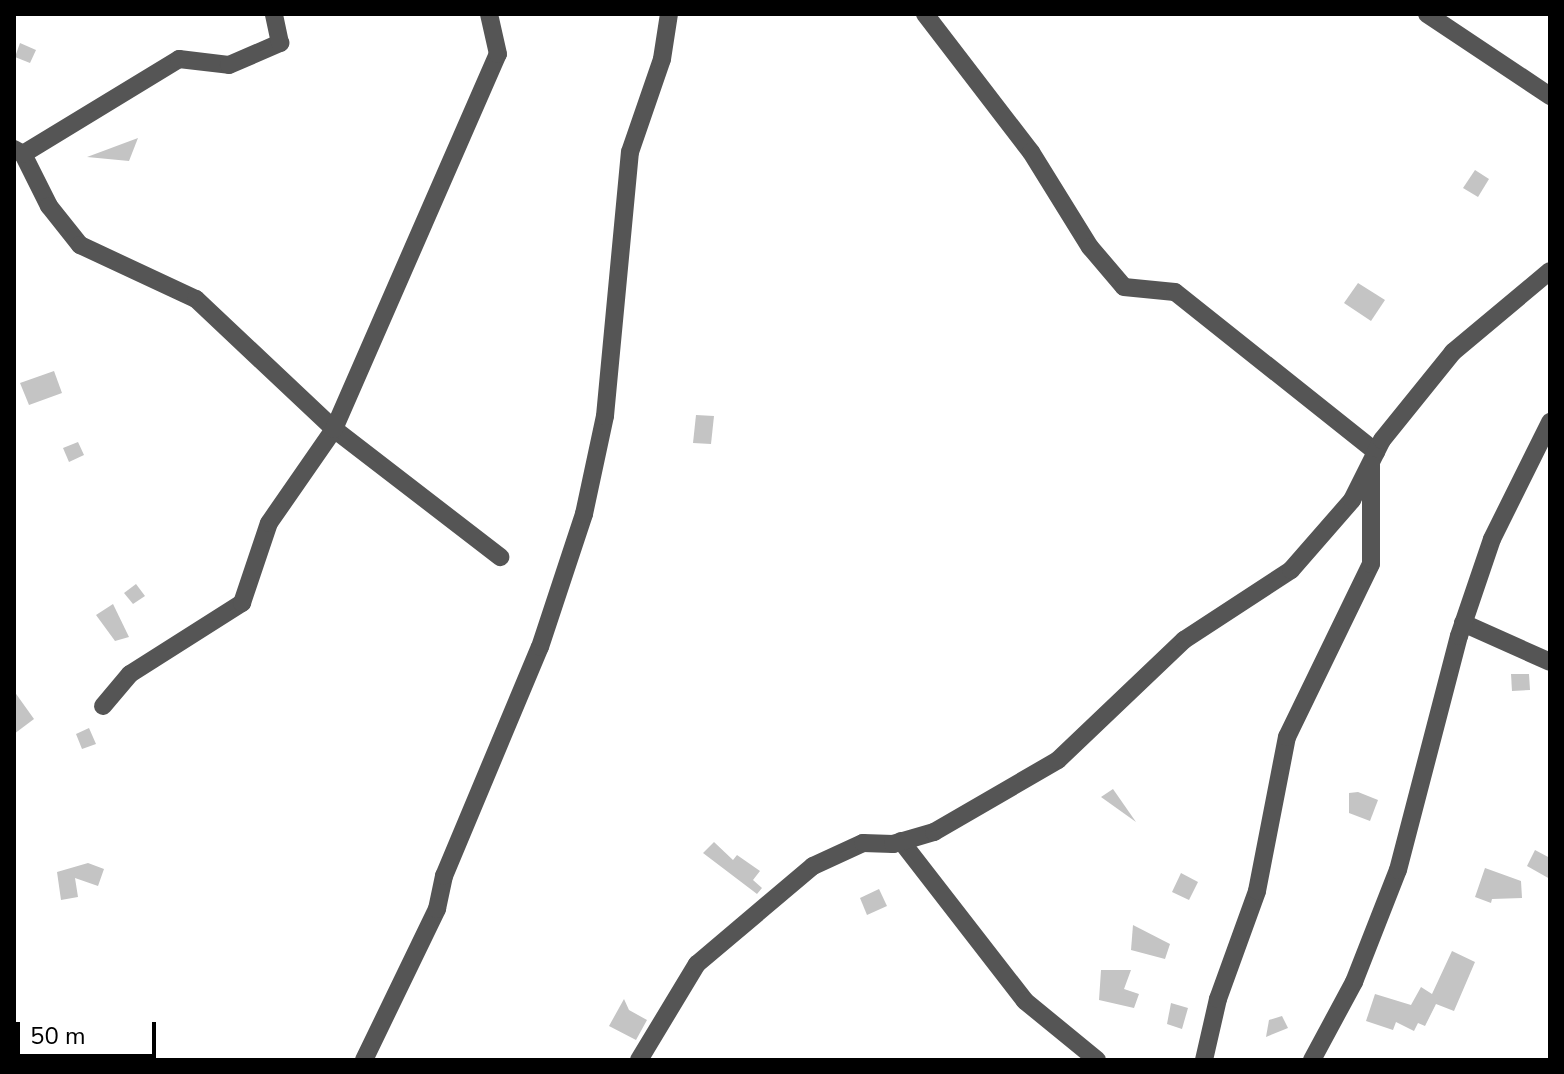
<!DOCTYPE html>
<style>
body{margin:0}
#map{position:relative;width:1564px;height:1074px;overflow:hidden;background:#fff;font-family:"Nunito Sans",sans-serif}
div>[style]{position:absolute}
.building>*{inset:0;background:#c4c4c4}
.minor>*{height:18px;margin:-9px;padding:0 9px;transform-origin:9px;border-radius:9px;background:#555}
span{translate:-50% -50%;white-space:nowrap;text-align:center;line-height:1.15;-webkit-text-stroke:8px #fff;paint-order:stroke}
.frame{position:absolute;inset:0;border:16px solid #000;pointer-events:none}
.scale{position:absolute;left:16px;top:1022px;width:140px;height:36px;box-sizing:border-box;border:4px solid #000;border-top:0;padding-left:10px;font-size:24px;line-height:28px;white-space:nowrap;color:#000;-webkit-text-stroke:6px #fff;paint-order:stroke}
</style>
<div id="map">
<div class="building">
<i style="clip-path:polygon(20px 43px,36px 50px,30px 63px,15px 57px)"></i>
<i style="clip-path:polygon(138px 138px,129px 161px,87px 157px)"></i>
<i style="clip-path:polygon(1475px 170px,1489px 179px,1478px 197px,1463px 188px)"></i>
<i style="clip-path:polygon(1358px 283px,1385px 300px,1371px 321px,1344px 303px)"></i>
<i style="clip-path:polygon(54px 371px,62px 393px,29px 405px,20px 383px)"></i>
<i style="clip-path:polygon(696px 415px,714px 416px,711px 444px,693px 443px)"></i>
<i style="clip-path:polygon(78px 442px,84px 455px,69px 462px,63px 448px)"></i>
<i style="clip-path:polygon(136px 584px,145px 596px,133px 604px,124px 593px)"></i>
<i style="clip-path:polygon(113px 604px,129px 637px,115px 641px,96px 615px)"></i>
<i style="clip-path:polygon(1511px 674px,1529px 674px,1530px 690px,1512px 691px)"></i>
<i style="clip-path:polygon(14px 691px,34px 719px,14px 734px)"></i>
<i style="clip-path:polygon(89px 728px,96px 744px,82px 749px,76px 734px)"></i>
<i style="clip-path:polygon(1113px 789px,1136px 822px,1101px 797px)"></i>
<i style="clip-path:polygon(1358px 792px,1378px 800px,1370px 821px,1349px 813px,1349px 793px)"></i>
<i style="clip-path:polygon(714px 842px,733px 860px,737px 855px,760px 871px,753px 880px,762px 888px,757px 894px,703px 853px)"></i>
<i style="clip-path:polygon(1535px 850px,1550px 858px,1550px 879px,1527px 866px)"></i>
<i style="clip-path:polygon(88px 863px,104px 869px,98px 886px,75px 878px,78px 897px,61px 900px,57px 872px)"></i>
<i style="clip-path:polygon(1485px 868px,1521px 881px,1522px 898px,1492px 899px,1491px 903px,1475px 897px)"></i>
<i style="clip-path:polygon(1181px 873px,1198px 882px,1189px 900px,1172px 892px)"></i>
<i style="clip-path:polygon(879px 889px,887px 906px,867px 915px,860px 898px)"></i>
<i style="clip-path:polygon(1133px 925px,1170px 944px,1165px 959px,1131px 950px)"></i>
<i style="clip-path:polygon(1452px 951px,1475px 962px,1454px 1011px,1436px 1004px,1425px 1026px,1418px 1023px,1414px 1031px,1396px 1022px,1393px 1030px,1366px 1021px,1375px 994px,1411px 1005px,1421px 987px,1432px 994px)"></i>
<i style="clip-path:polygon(1101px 970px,1131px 970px,1124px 989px,1139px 994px,1134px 1008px,1099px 1000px)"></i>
<i style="clip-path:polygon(624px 999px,629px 1010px,647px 1020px,636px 1040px,609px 1026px)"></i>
<i style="clip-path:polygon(1171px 1003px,1188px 1008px,1182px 1029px,1167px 1024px)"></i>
<i style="clip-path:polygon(1282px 1016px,1288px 1028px,1266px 1037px,1269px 1020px)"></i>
</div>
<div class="minor">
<i style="left:925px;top:14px;width:174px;rotate:52.5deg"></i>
<i style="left:1031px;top:152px;width:112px;rotate:58.2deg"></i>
<i style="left:1090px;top:247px;width:52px;rotate:49.6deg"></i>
<i style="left:1124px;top:287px;width:51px;rotate:5.6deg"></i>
<i style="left:1175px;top:292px;width:257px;rotate:38.5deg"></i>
<i style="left:1427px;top:14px;width:148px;rotate:33.7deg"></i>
<i style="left:14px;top:149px;width:10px;rotate:29deg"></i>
<i style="left:23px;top:154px;width:58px;rotate:63.4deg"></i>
<i style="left:49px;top:206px;width:50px;rotate:51.5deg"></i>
<i style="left:80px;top:245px;width:128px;rotate:25deg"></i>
<i style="left:196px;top:299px;width:190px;rotate:43.3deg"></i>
<i style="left:334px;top:429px;width:210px;rotate:37.6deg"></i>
<i style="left:23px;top:154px;width:183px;rotate:-31.3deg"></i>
<i style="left:179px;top:59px;width:50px;rotate:6.8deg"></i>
<i style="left:229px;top:65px;width:56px;rotate:-23.3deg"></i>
<i style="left:280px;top:43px;width:30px;rotate:-102deg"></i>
<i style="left:1463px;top:623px;width:95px;rotate:24.1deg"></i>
<i style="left:103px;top:706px;width:42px;rotate:-49.8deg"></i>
<i style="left:130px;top:674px;width:133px;rotate:-32.4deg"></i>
<i style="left:242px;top:603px;width:84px;rotate:-71.4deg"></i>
<i style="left:269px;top:523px;width:114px;rotate:-55.3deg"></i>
<i style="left:334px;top:429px;width:409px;rotate:-66.4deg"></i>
<i style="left:498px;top:54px;width:41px;rotate:-102.7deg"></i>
<i style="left:901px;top:841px;width:202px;rotate:52.2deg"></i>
<i style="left:1025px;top:1001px;width:93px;rotate:39.3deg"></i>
<i style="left:364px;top:1060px;width:168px;rotate:-64.2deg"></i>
<i style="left:437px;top:909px;width:34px;rotate:-78deg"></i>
<i style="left:444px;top:876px;width:248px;rotate:-67.3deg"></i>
<i style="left:540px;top:647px;width:140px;rotate:-71.7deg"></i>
<i style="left:584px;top:514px;width:100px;rotate:-77.9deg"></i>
<i style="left:605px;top:416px;width:265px;rotate:-84.6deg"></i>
<i style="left:630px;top:152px;width:98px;rotate:-71deg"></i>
<i style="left:662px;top:59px;width:46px;rotate:-81.2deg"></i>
<i style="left:639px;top:1060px;width:112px;rotate:-58.9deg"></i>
<i style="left:697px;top:964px;width:152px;rotate:-40.2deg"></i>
<i style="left:813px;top:866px;width:55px;rotate:-24.7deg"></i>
<i style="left:863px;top:843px;width:30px;rotate:2deg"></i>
<i style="left:893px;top:844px;width:43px;rotate:-16.3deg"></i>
<i style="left:934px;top:832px;width:143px;rotate:-30.1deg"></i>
<i style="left:1058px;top:760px;width:174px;rotate:-43.6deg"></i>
<i style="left:1184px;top:640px;width:128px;rotate:-33.2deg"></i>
<i style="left:1291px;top:570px;width:93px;rotate:-48.9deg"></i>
<i style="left:1352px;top:500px;width:67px;rotate:-63.4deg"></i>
<i style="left:1382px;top:440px;width:113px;rotate:-51.1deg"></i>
<i style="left:1453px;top:352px;width:126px;rotate:-39.9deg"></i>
<i style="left:1204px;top:1060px;width:63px;rotate:-77.1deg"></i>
<i style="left:1218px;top:999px;width:115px;rotate:-70.1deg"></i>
<i style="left:1257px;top:891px;width:157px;rotate:-79deg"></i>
<i style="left:1287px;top:737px;width:192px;rotate:-64.1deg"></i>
<i style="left:1371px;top:564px;width:99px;rotate:-90deg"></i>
<i style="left:1312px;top:1060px;width:89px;rotate:-61.7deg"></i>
<i style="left:1354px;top:982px;width:120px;rotate:-68.6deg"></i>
<i style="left:1398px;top:870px;width:242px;rotate:-75.4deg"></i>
<i style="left:1459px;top:636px;width:102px;rotate:-71.2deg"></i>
<i style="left:1492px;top:539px;width:131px;rotate:-63.6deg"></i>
</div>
<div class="frame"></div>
<div class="scale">50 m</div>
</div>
